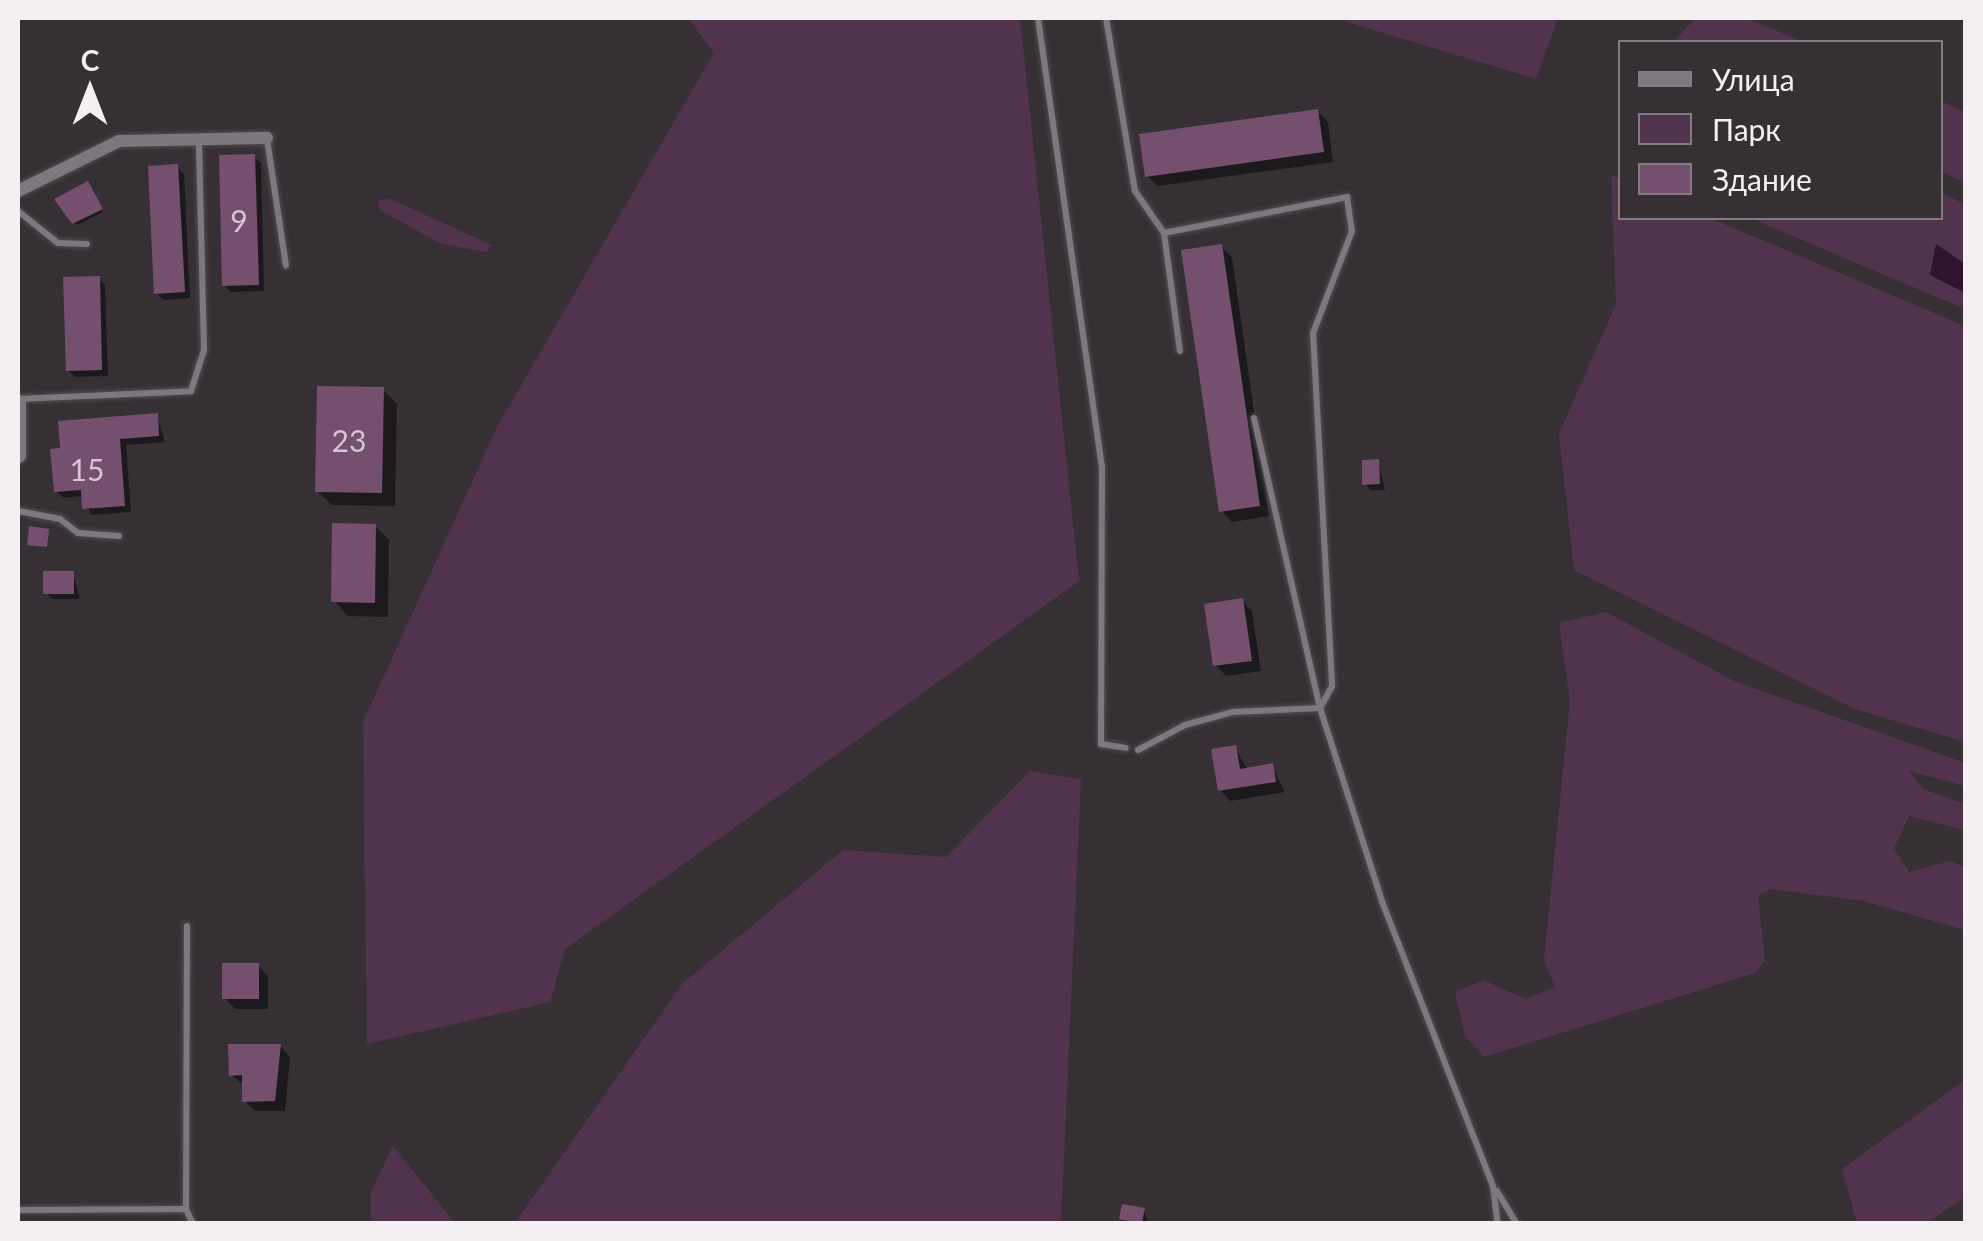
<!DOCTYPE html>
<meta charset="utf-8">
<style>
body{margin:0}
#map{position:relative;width:1983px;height:1241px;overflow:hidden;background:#363035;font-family:Lato,sans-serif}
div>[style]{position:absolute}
.green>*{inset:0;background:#52334d}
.water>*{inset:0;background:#31132e}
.shadow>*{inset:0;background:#0007}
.building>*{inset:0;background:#74506e}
.roads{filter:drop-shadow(0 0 2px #504c4f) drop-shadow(0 0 2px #504c4f)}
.service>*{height:6px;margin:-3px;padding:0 3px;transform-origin:3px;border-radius:3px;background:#7e777d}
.minor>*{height:12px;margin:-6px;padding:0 6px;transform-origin:6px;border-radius:6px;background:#7e777d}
.tertiary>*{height:15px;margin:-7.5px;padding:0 7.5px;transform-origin:7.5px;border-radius:7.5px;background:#7e777d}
span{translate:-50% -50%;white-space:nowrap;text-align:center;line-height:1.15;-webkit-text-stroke:9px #363035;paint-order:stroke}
.number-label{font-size:30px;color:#d3c7d1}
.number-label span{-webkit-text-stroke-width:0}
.frame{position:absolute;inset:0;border:20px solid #f3eff2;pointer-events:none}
.legend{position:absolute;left:1618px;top:40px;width:325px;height:180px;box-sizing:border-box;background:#363035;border:2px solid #827c81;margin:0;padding:12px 18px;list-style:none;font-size:30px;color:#f3eff2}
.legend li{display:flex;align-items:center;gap:20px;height:50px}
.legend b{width:50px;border:2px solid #827c81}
.north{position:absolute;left:40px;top:40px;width:100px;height:100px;-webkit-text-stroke:8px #363035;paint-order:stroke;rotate:0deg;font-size:28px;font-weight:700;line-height:40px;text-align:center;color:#f3eff2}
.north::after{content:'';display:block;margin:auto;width:35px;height:45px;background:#f3eff2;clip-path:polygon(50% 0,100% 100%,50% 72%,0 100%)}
</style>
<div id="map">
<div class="green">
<i style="clip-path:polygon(688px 18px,1020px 18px,1079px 581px,565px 949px,550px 1002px,367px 1044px,363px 722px,497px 427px,714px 53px)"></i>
<i style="clip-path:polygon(1334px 18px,1558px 18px,1536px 79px)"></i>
<i style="clip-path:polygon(1696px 18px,1746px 18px,1804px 42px,1673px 42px)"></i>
<i style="clip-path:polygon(1941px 101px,1965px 112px,1965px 182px,1941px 172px)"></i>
<i style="clip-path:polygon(1611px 175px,1620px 179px,1620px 218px,1710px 218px,1965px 326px,1965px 742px,1855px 709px,1574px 570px,1559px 434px,1616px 304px)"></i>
<i style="clip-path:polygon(1941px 193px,1965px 204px,1965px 309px,1750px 218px,1940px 218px)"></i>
<i style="clip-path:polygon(390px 199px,492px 245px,487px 252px,441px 244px,380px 210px,378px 200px)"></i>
<i style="clip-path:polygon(1606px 612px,1734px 681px,1965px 763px,1965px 786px,1909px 771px,1923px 789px,1965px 804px,1965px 830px,1909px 816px,1894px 848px,1909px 872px,1950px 861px,1965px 867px,1965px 930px,1864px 901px,1771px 889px,1758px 896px,1765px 961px,1755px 973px,1484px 1057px,1465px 1036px,1455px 992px,1483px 980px,1526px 999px,1555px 987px,1544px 960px,1570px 701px,1559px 623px)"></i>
<i style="clip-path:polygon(1030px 771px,1081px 779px,1061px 1223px,515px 1223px,682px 984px,843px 850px,946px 857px)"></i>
<i style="clip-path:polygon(1965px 1080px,1965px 1197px,1927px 1223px,1857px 1223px,1842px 1169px)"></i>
<i style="clip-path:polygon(393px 1146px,455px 1223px,371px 1223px,371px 1192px)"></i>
</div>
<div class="water">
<i style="clip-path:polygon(1936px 244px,1965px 264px,1965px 293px,1930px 275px)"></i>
</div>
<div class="shadow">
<i style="clip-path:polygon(1317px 111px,1328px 122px,1333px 162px,1158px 186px,1147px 176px)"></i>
<i style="clip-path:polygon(254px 157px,261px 163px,264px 291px,231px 292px,224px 285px)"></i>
<i style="clip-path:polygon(177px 167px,184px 174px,190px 298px,163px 300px,157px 293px)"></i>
<i style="clip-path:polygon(90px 187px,103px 212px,77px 225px,74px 222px)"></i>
<i style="clip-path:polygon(1222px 247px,1232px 257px,1269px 516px,1232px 522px,1222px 511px)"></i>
<i style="clip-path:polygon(99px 279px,105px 285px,108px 376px,75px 377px,68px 370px)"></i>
<i style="clip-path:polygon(383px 390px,397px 404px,395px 506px,332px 505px,317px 491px)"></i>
<i style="clip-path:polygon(157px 416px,165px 442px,126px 445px,131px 512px,91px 515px,84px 496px,63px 498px,56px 491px,63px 450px)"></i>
<i style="clip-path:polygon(1378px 462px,1385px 490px,1371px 490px,1365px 484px)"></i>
<i style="clip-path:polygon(375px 526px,389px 540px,388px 617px,348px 616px,334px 601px)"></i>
<i style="clip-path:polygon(73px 573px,80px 599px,52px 599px,46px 593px)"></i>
<i style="clip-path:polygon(1242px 601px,1252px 611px,1261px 671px,1226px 676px,1216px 665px)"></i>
<i style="clip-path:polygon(1235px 748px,1248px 770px,1272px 766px,1285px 792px,1230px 801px,1220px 790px)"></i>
<i style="clip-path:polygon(258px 965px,268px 976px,268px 1009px,235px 1009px,225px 998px)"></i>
<i style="clip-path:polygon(280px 1046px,290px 1057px,285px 1111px,255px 1111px,245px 1101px,244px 1085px,231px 1075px)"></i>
<i style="clip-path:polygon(1144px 1210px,1149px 1224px,1122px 1218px)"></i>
</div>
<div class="building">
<i style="clip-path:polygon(1318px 109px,1324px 152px,1145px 177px,1139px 134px)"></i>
<i style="clip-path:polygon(255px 154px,259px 285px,222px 286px,219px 155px)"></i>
<i style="clip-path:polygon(178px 164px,185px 292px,154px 294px,148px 166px)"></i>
<i style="clip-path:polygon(88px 181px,103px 209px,72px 224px,54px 199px)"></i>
<i style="clip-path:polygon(1222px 244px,1260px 506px,1219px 512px,1181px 250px)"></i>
<i style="clip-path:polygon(100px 276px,102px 370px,66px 371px,63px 277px)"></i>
<i style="clip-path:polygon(317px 386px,384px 387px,382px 493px,315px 492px)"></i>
<i style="clip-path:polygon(158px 413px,159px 436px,120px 439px,125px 506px,82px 509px,81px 490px,54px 492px,50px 449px,60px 448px,58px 421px)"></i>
<i style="clip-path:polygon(1379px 459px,1380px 484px,1362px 485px,1362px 460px)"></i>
<i style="clip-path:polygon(332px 523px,376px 524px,375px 603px,331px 602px)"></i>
<i style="clip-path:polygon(29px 526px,49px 529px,47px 547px,27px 545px)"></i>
<i style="clip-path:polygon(43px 571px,74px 571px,74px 594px,43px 594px)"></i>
<i style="clip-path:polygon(1243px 598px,1252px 661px,1213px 666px,1204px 604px)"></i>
<i style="clip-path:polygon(1236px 745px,1240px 769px,1273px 763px,1276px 782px,1218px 791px,1211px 749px)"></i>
<i style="clip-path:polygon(222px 963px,259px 963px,259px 999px,222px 999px)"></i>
<i style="clip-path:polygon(228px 1044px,281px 1044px,275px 1101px,242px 1102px,242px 1075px,229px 1076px)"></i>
<i style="clip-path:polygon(1122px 1204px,1145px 1208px,1142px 1223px,1119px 1219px)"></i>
</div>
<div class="roads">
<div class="service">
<i style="left:1038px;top:18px;width:452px;rotate:81.9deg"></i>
<i style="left:1102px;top:465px;width:279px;rotate:90.2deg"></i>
<i style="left:1101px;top:744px;width:25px;rotate:9deg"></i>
<i style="left:1106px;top:18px;width:175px;rotate:80.5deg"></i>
<i style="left:1135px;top:191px;width:51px;rotate:55.4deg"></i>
<i style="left:1164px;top:233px;width:119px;rotate:82.3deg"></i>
<i style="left:267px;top:139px;width:128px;rotate:81.5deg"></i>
<i style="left:18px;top:211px;width:51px;rotate:38.7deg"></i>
<i style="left:58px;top:243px;width:29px;rotate:2deg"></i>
<i style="left:1164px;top:233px;width:187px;rotate:-11.1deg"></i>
<i style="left:1347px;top:197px;width:34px;rotate:82deg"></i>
<i style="left:1352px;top:231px;width:109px;rotate:110.9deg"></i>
<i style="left:1313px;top:333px;width:354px;rotate:86.9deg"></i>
<i style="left:1332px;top:686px;width:24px;rotate:118deg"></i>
<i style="left:18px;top:399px;width:173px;rotate:-2.6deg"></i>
<i style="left:191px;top:391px;width:43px;rotate:-72.4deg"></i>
<i style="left:204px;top:350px;width:212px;rotate:-91.4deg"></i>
<i style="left:1254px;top:418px;width:297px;rotate:77.2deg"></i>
<i style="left:1320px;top:708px;width:206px;rotate:72.2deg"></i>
<i style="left:1383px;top:904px;width:303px;rotate:68.7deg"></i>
<i style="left:1493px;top:1186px;width:38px;rotate:83deg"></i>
<i style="left:18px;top:511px;width:43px;rotate:10.8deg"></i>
<i style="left:60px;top:519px;width:23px;rotate:38deg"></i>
<i style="left:78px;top:533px;width:41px;rotate:4.2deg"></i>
<i style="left:1138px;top:750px;width:53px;rotate:-28deg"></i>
<i style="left:1185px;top:725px;width:50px;rotate:-15.2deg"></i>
<i style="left:1233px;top:712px;width:87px;rotate:-2.6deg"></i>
<i style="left:187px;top:926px;width:283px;rotate:90.2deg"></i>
<i style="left:186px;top:1209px;width:17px;rotate:65deg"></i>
<i style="left:1497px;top:1191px;width:39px;rotate:59deg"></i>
<i style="left:18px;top:1210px;width:168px;rotate:-0.3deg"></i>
</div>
<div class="minor">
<i style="left:18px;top:191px;width:113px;rotate:-26.3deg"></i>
<i style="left:119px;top:141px;width:148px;rotate:-1.2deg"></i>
</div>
<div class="tertiary">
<i style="left:18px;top:402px;width:53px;rotate:90deg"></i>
</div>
</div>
<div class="number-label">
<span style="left:239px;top:220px">9</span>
<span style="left:349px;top:440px">23</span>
<span style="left:87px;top:469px">15</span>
</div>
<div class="frame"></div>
<ul class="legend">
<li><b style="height:12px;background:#7e777d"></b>Улица</li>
<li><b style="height:28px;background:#52334d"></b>Парк</li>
<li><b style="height:28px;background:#74506e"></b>Здание</li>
</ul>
<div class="north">С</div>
</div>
